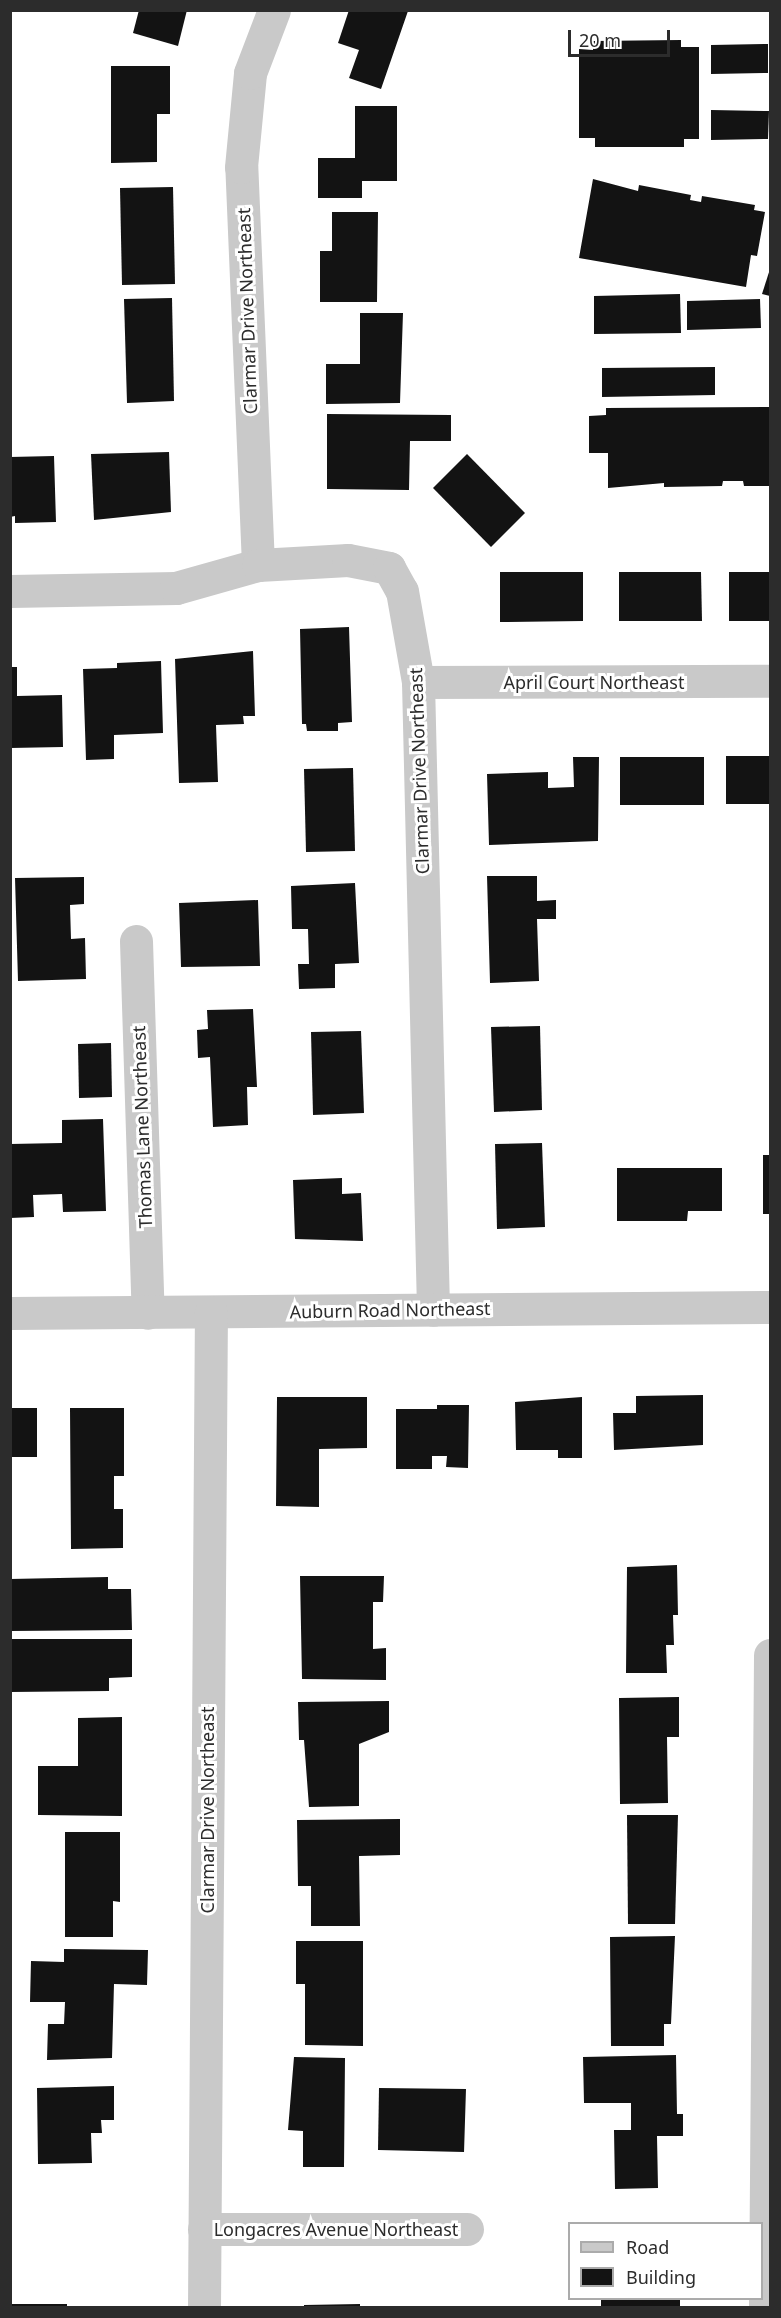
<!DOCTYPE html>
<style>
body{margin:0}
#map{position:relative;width:781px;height:2318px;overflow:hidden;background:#fff;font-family:"Noto Sans",sans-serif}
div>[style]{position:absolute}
.building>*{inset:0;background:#131313}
.minor>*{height:33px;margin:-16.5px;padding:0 16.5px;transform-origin:16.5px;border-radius:16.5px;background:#c9c9c9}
span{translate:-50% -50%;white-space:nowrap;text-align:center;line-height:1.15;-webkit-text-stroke:6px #fff;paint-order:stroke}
.street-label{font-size:18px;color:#2c2c2c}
.frame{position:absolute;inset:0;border:12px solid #2c2c2c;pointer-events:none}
.legend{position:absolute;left:568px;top:2222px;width:195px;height:78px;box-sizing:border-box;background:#fff;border:2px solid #ababab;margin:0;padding:8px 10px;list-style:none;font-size:18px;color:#2c2c2c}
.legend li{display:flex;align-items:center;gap:12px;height:30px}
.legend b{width:30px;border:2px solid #ababab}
.scale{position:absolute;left:568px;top:30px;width:102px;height:27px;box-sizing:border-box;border:3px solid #2c2c2c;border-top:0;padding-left:8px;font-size:18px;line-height:21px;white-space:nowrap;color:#2c2c2c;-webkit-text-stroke:4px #fff;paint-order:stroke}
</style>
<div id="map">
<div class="building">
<i style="clip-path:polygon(139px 10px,187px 10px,178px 46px,133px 33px)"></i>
<i style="clip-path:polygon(349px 10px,408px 11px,381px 89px,349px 78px,359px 50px,338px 43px)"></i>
<i style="clip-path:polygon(681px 40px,681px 47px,699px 47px,699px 139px,684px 139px,684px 147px,595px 147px,595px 138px,579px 138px,579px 49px,593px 50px,593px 41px)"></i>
<i style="clip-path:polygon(768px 44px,768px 73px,711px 74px,711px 45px)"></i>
<i style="clip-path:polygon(111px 66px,170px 66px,170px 114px,157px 114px,157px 162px,111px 163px)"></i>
<i style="clip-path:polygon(355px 106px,397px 106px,397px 181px,362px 181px,362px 198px,318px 198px,318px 158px,355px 158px)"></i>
<i style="clip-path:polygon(711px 110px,769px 111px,768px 139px,711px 140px)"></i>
<i style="clip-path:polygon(593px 179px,638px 191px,639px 185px,691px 195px,690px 200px,701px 202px,702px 196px,755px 205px,754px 210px,765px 212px,757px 256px,751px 255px,746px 287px,579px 258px)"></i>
<i style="clip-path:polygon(173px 187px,175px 284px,122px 285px,120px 188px)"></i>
<i style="clip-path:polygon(332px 212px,378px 212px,377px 302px,320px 302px,320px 251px,332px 251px)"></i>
<i style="clip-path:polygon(770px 269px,770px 296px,762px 294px)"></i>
<i style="clip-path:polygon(680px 294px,681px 333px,594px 334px,594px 296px)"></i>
<i style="clip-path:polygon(172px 298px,174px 401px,127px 403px,124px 299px)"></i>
<i style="clip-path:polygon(760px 299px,761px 328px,687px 330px,687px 301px)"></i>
<i style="clip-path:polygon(360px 313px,403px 313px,400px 403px,326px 404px,326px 364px,360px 364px)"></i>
<i style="clip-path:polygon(715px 367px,715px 395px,602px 397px,602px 368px)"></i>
<i style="clip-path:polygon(770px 407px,770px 486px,744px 486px,743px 481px,723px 481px,722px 486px,664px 487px,664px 483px,608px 488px,608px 453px,589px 453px,589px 416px,606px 415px,606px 408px)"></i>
<i style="clip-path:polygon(327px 414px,451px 415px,451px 441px,410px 441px,409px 490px,327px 489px)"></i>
<i style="clip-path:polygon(169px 452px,171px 512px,94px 520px,91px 454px)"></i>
<i style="clip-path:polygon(467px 454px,525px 513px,491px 547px,433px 488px)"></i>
<i style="clip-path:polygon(54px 456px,56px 522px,15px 523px,15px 516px,10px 517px,10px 457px)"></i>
<i style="clip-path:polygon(500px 572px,583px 572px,583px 621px,500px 622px)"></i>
<i style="clip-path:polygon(619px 572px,701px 572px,702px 621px,619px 621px)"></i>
<i style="clip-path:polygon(729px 572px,770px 572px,770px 621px,729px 621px)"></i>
<i style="clip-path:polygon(349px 627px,352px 722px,338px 723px,338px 731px,307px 731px,306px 724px,302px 724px,300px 629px)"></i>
<i style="clip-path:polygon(253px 651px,255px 716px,243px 716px,244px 724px,216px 725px,218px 782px,179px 783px,175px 659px)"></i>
<i style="clip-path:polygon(161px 661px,163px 733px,114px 735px,114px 759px,86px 760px,83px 669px,117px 668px,117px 663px)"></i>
<i style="clip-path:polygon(10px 667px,17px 667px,17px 696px,62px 695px,63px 747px,10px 748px)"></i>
<i style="clip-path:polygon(726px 756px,770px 756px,770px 804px,726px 804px)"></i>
<i style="clip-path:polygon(573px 757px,599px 757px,598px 841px,489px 845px,487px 774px,548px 772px,548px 788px,574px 787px)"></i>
<i style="clip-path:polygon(620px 757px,704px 757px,704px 805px,620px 805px)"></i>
<i style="clip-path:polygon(353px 768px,355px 851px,306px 852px,304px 769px)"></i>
<i style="clip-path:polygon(487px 876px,537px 876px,537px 901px,556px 900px,556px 919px,537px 919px,539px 981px,490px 983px)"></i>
<i style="clip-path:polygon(84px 877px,84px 904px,70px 905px,71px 939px,85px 938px,86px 979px,18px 981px,15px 878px)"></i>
<i style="clip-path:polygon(355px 883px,359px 963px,335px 964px,335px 988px,299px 989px,298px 964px,309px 964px,308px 929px,292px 929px,291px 886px)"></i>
<i style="clip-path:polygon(258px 900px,260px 966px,181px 967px,179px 903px)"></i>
<i style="clip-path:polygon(253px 1009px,257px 1087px,247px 1087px,248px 1125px,213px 1127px,210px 1057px,198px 1058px,197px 1030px,208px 1029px,207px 1010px)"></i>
<i style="clip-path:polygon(540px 1026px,542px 1110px,494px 1112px,491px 1027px)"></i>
<i style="clip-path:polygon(361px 1031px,364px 1113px,313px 1115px,311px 1032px)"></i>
<i style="clip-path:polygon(111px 1043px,112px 1097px,79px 1098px,78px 1044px)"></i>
<i style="clip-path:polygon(103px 1119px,106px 1211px,63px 1212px,62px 1194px,33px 1195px,34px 1217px,10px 1218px,10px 1144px,62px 1143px,62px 1120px)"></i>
<i style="clip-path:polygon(542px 1143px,545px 1227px,497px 1229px,495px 1144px)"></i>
<i style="clip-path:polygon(763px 1155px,770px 1155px,770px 1214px,763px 1214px)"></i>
<i style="clip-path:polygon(617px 1168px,722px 1168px,722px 1211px,688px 1211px,687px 1221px,617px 1221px)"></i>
<i style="clip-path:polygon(342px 1178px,342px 1194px,361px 1193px,363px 1241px,295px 1239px,293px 1180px)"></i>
<i style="clip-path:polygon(703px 1395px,703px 1445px,614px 1450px,613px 1413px,636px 1413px,636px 1396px)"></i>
<i style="clip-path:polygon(277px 1397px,367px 1397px,367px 1448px,319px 1449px,319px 1507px,276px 1506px)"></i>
<i style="clip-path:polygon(582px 1397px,582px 1458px,558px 1458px,558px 1450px,516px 1450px,515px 1402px)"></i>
<i style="clip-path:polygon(437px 1405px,469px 1405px,468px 1468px,446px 1467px,447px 1456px,432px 1456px,432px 1469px,396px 1469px,396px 1409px,437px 1409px)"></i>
<i style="clip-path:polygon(10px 1408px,37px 1408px,37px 1457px,10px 1457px)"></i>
<i style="clip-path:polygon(70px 1408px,124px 1408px,124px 1476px,114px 1476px,114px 1509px,123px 1509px,123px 1548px,71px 1549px)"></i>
<i style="clip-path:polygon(677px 1565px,678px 1615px,673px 1615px,674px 1645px,666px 1645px,667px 1673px,626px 1673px,627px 1567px)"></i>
<i style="clip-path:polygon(300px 1576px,384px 1576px,383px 1602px,373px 1602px,373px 1649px,386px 1648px,386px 1680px,302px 1679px)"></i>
<i style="clip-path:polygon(108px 1577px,108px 1589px,131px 1589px,132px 1630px,10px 1631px,10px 1579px)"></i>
<i style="clip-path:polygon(10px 1639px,132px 1639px,132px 1677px,109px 1678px,109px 1691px,10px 1692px)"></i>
<i style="clip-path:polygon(679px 1697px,679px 1737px,667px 1737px,668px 1803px,620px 1804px,619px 1698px)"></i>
<i style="clip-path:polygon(389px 1701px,389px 1732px,359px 1744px,359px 1806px,309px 1807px,304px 1740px,299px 1740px,298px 1702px)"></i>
<i style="clip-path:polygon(122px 1717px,122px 1816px,38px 1815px,38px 1766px,78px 1766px,78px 1718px)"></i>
<i style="clip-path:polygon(627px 1815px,678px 1815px,675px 1924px,628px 1924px)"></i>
<i style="clip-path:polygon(400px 1819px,400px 1855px,359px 1856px,360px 1926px,311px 1926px,311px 1886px,298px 1886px,297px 1820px)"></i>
<i style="clip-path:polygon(65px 1832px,120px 1832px,120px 1902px,113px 1901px,113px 1937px,65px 1937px)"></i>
<i style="clip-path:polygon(675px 1936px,671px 2024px,664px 2024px,664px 2046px,611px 2046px,610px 1937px)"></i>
<i style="clip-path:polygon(296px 1941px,363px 1941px,363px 2046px,305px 2045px,305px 1984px,296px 1984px)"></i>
<i style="clip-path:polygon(64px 1949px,148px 1950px,147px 1985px,114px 1984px,112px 2058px,47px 2060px,48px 2024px,64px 2024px,65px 2002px,30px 2002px,31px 1961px,64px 1962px)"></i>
<i style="clip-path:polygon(676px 2055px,677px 2114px,683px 2114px,683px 2136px,657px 2136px,658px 2188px,615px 2189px,614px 2130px,631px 2130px,631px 2103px,584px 2103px,583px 2057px)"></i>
<i style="clip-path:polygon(294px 2057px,345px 2058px,344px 2167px,303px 2167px,303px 2131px,288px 2130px)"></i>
<i style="clip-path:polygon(114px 2086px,114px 2120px,101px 2120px,102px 2133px,91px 2133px,92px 2163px,38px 2164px,37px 2088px)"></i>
<i style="clip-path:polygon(379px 2088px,466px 2089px,464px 2152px,378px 2150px)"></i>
<i style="clip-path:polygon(601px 2298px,680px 2298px,680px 2308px,601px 2308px)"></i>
<i style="clip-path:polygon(10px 2304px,67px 2304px,67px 2308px,10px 2308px)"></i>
<i style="clip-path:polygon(360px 2304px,360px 2308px,304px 2308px,304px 2305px)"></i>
</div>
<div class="minor">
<i style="left:258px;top:565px;width:398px;rotate:-92.4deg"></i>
<i style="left:241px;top:167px;width:94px;rotate:-84.5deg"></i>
<i style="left:250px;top:73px;width:67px;rotate:-69.1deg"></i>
<i style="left:10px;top:591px;width:166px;rotate:-1deg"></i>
<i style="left:176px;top:588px;width:85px;rotate:-15.7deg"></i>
<i style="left:258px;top:565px;width:90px;rotate:-3.2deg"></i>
<i style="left:348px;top:560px;width:42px;rotate:11deg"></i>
<i style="left:389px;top:568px;width:26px;rotate:61deg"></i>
<i style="left:402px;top:591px;width:92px;rotate:80deg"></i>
<i style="left:418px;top:682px;width:628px;rotate:88.63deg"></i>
<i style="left:418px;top:682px;width:352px;rotate:-0.2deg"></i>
<i style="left:136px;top:941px;width:372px;rotate:88.2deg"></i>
<i style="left:10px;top:1313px;width:760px;rotate:-0.45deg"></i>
<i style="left:204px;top:2229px;width:263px"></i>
<i style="left:204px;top:2308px;width:996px;rotate:-89.6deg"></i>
<i style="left:765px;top:2308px;width:653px;rotate:-89.56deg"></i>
</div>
<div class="street-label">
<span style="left:247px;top:311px;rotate:-92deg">Clarmar Drive Northeast</span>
<span style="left:594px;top:682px">April Court Northeast</span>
<span style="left:419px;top:771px;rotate:-92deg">Clarmar Drive Northeast</span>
<span style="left:142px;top:1127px;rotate:-92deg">Thomas Lane Northeast</span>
<span style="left:390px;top:1310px;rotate:-1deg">Auburn Road Northeast</span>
<span style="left:207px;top:1810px;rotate:-90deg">Clarmar Drive Northeast</span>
<span style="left:336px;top:2229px">Longacres Avenue Northeast</span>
</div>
<div class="frame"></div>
<ul class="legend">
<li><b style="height:8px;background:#c9c9c9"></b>Road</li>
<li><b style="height:16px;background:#131313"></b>Building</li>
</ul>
<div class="scale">20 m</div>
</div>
